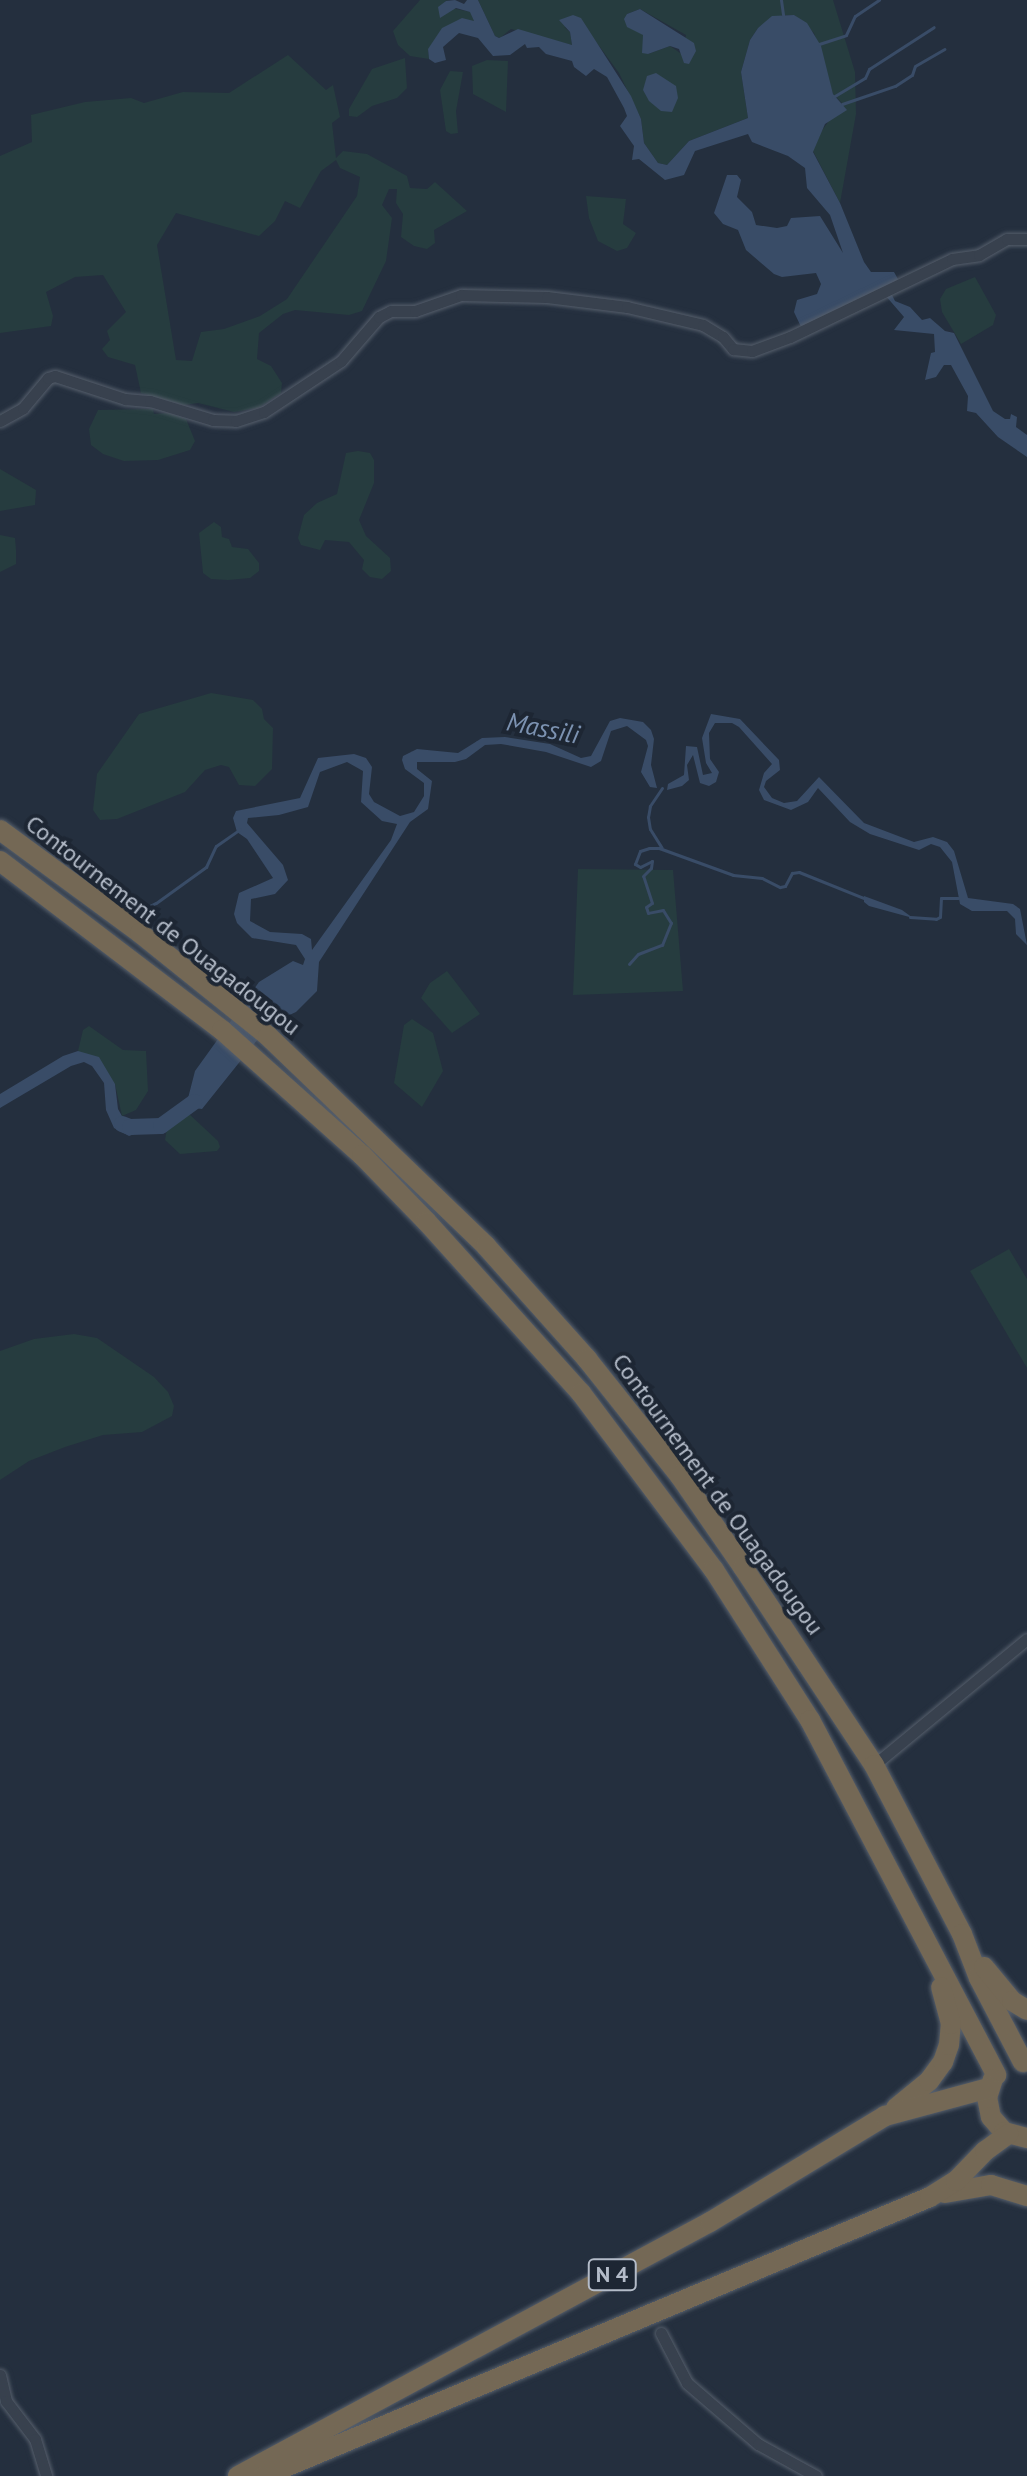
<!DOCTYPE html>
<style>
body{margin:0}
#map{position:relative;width:1027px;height:2476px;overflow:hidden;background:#242f3e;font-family:"PT Sans",sans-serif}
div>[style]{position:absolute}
.green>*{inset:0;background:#263c3f}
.water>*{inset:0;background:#394c67}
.stream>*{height:3px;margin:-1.5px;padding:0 1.5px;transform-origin:1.5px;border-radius:1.5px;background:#394c67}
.river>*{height:16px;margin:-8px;padding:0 8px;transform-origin:8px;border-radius:8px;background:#394c67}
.roads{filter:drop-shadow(0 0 2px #565f6c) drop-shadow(0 0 2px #565f6c)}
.street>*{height:11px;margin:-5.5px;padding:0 5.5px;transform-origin:5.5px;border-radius:5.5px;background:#38414e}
.highway>*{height:20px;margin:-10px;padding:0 10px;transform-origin:10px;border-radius:10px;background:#746855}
span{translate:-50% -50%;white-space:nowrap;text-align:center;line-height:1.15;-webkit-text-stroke:8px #1d2633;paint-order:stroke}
.shield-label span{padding:2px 6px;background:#1d2633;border:2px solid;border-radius:6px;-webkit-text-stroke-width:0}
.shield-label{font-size:22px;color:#b4bcc9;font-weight:700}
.street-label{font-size:24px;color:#b4bcc9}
.water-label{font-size:26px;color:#7c92b1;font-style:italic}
</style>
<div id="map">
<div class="green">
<i style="clip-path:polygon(420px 0,450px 0,445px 1px,446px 12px,451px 8px,471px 12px,474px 21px,428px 49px,429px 59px,410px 56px,398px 45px,393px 31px)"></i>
<i style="clip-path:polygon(evenodd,478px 0,833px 0,855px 72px,856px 114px,840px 203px,813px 151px,815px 140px,842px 103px,833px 94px,814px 33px,794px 15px,783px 15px,758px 28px,750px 40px,741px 72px,748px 118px,689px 141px,667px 165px,658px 163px,644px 143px,641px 119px,619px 73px,591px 35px,564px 27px,570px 32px,572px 45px,511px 29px,500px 38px,495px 36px,478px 0,640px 9px,686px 35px,683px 55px,670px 46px,648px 54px,643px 35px,627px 14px,640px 9px)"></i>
<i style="clip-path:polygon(evenodd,288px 55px,326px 90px,333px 85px,340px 117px,332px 123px,336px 158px,343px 151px,367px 154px,407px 176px,410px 188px,427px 189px,435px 182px,467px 211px,434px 230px,435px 243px,427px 249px,414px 246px,401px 237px,403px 214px,396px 203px,397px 189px,389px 189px,382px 205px,392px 218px,386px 261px,362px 311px,349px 315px,295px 310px,283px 314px,259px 333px,257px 359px,271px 366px,282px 383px,281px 393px,258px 408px,234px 412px,198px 403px,184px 405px,141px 393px,135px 365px,108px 357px,102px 349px,110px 340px,107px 331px,126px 312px,103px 275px,75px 277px,46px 292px,53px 316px,51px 326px,0 333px,0 156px,32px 142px,31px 115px,85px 102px,131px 98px,144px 103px,183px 92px,229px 93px,288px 55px,336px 160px,340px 168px,360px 177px,357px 196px,287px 299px,260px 316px,224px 329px,201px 332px,192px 361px,176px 360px,157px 245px,176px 213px,259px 236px,275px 221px,285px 201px,300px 208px,321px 171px,336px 160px)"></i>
<i style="clip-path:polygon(405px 58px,407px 88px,397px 98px,372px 106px,357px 117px,349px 116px,349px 109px,372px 69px)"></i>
<i style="clip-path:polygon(487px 60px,508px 61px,506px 112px,473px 94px,472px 66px)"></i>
<i style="clip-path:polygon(450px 71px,463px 72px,456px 111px,458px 133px,451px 134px,446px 131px,440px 90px)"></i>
<i style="clip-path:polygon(586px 196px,626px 199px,623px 224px,636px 233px,627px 248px,617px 251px,598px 241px,589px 218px)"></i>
<i style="clip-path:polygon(975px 277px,996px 315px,993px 325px,961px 344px,942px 312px,940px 299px,946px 289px)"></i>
<i style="clip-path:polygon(153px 409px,154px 414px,169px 413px,186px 419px,195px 441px,190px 450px,158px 460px,124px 461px,103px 454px,91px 445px,89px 429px,98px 410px)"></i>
<i style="clip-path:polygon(358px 451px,370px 453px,374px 460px,374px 483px,359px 520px,366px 536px,390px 558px,391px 571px,382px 579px,370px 577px,362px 569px,364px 560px,349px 542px,325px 540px,320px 550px,301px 545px,298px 538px,304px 515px,317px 503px,337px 494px,346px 453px)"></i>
<i style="clip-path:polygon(0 469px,36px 490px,35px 505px,0 511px)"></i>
<i style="clip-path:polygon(214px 522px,221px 527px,222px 537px,229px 539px,232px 547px,248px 549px,259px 563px,259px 571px,250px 578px,228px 580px,211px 579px,203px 573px,199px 533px)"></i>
<i style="clip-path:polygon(0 535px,15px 538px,16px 550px,16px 564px,0 572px)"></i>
<i style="clip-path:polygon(211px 693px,253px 700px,262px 709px,264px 719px,273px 728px,272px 769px,255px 786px,239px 785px,229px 767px,221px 765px,205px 770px,185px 792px,117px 819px,100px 820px,93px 810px,97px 774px,139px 714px)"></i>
<i style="clip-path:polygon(578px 869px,673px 870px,683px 991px,573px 995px)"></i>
<i style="clip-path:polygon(447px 971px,480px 1014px,452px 1033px,421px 998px,430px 983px)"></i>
<i style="clip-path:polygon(412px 1019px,433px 1033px,443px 1071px,422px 1107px,394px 1083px,404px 1025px)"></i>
<i style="clip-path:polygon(89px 1026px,123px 1050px,146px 1051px,148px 1091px,136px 1110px,122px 1116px,115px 1084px,78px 1051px,83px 1030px)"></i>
<i style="clip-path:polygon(188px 1113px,218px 1141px,220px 1147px,217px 1151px,180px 1154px,165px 1140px,168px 1122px)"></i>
<i style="clip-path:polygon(1009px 1249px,1027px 1279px,1027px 1368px,970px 1271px)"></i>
<i style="clip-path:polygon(74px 1334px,97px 1338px,154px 1377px,168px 1392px,174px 1406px,172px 1416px,142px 1432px,103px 1435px,65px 1447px,29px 1461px,0 1480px,0 1351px,34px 1339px)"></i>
</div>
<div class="water">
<i style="clip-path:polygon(455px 0,464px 4px,467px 0,478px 0,495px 36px,499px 38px,518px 29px,572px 45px,570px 32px,559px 20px,573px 15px,581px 18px,631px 96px,641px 119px,644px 143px,658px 163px,667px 165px,689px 141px,748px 118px,741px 72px,750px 40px,758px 28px,772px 16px,794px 15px,807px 23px,821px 46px,833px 94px,847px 110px,825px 124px,813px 152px,840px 203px,864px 262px,871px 272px,894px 272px,899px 281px,802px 329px,794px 312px,797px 300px,817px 294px,821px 284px,816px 273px,782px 277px,774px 274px,746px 250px,738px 230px,723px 224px,714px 213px,727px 175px,737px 175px,741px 180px,737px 197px,752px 212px,756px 225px,777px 228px,787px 226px,791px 218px,820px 216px,843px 253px,830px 215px,807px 188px,805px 168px,788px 156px,752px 142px,748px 134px,695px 151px,684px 175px,665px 180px,639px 159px,632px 160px,634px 146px,620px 126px,627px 116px,624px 108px,607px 77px,594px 69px,586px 76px,574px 67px,572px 61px,546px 54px,539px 47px,527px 48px,525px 44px,510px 55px,493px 56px,478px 38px,459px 33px,443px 47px,446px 60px,435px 63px,429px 59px,428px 49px,442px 28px,462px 18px,474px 21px,470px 12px,456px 8px,440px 18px,438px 7px,446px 1px)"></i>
<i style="clip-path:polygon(640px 9px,694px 43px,696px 51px,689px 64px,684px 63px,679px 49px,670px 46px,648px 54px,642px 53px,643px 35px,627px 27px,624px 19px,627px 14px)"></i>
<i style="clip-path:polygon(656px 73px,676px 86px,678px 98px,672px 112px,661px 111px,649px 101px,643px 90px,647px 76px)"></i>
<i style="clip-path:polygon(891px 293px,895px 301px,910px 307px,922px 320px,930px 318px,945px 331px,954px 333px,993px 411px,1005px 419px,1010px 419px,1011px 414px,1017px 417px,1016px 427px,1027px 435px,1027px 457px,998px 437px,976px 413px,967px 411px,968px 396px,951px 365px,944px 365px,936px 377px,925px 380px,931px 353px,935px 352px,934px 334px,894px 330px,904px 317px,885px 295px)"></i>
<i style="clip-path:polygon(711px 714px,740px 719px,779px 760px,780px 770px,766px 781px,764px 787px,772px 798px,784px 803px,797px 801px,819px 777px,864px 823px,914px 842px,933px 837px,947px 842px,954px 851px,968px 898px,1013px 904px,1020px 909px,1027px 945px,1016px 934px,1015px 919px,1007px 911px,972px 911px,960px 904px,952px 862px,940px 847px,931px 844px,919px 850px,870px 834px,850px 822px,818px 788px,808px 802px,791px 810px,764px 800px,759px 790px,764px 773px,772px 764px,739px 727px,732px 723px,715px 723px,709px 733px,710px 759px,719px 772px,716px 782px,709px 786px,700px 783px,693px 755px,687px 765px,689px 780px,682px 786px,667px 790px,668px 784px,684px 775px,686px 746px,697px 747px,703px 775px,712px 773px,706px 763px,702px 738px)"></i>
<i style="clip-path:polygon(evenodd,620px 718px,643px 722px,651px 730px,654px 739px,651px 765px,657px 788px,650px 787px,641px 772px,648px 746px,646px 740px,627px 726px,611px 731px,601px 761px,591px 767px,546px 752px,501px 744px,485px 745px,466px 759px,455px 762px,417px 762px,417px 769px,432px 781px,428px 809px,410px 822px,319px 962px,317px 991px,296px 1012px,270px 1024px,202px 1109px,194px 1108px,180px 1117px,178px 1113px,186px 1106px,195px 1071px,259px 982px,293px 961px,303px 965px,305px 959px,296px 945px,252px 938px,237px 923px,234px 914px,239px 893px,273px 878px,247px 839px,237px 832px,233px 818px,236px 811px,300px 798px,318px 758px,354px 754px,366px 758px,372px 767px,369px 794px,374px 802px,400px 816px,414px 812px,424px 796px,424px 783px,405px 769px,402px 760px,403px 756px,417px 749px,458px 753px,482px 738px,505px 737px,550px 744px,581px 758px,591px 756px,610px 721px,620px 718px,347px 762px,363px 771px,361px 802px,382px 821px,397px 824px,391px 840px,312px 950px,311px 939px,302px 934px,270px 932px,250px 921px,251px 899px,275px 894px,288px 880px,283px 865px,247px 823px,248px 818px,279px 815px,308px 807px,320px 772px,347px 762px)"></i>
<i style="clip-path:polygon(864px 896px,902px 910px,913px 918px,869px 906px,864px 902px)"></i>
<i style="clip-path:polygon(78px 1051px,99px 1057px,115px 1084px,118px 1109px,122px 1116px,140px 1124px,140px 1131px,129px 1136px,114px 1128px,106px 1110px,104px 1083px,92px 1066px,84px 1062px,71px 1066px,0 1108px,0 1094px,63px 1056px)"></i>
</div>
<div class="stream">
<i style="left:781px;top:0;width:15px;rotate:82deg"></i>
<i style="left:819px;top:44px;width:28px;rotate:-18deg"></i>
<i style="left:846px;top:35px;width:21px;rotate:-65deg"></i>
<i style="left:855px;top:16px;width:29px;rotate:-34deg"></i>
<i style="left:833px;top:97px;width:37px;rotate:-31deg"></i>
<i style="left:865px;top:78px;width:10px;rotate:-66deg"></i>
<i style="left:869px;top:69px;width:77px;rotate:-32.9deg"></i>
<i style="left:842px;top:104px;width:56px;rotate:-18.8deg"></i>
<i style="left:895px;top:86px;width:20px;rotate:-33deg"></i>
<i style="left:912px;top:75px;width:9px;rotate:-72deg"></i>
<i style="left:915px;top:66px;width:34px;rotate:-30deg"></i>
<i style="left:662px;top:788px;width:22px;rotate:124deg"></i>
<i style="left:650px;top:806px;width:11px;rotate:100deg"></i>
<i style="left:648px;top:817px;width:12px;rotate:81deg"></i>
<i style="left:650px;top:829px;width:22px;rotate:58deg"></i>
<i style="left:133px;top:914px;width:25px;rotate:-26deg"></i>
<i style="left:156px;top:903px;width:62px;rotate:-35.8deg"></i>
<i style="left:206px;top:867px;width:23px;rotate:-65deg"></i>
<i style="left:216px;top:846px;width:29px;rotate:-35deg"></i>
<i style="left:910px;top:917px;width:26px;rotate:4deg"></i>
<i style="left:936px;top:919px;width:4px;rotate:-27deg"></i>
<i style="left:940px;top:917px;width:19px;rotate:-87deg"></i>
<i style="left:941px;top:898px;width:17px"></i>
<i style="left:629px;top:964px;width:13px;rotate:-48deg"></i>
<i style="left:638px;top:954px;width:26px;rotate:-21deg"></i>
<i style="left:662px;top:945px;width:24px;rotate:-68deg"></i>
<i style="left:671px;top:923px;width:15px;rotate:-122deg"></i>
<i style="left:663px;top:910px;width:15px;rotate:169deg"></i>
<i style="left:648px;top:913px;width:6px;rotate:-108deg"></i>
<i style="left:646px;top:907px;width:7px;rotate:-34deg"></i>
<i style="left:652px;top:903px;width:28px;rotate:-108deg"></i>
<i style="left:643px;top:876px;width:11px;rotate:-45deg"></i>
<i style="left:651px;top:868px;width:7px;rotate:-82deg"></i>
<i style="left:652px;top:861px;width:13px;rotate:153deg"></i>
<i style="left:640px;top:867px;width:6px;rotate:-149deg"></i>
<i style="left:635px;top:864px;width:14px;rotate:-69deg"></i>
<i style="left:640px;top:851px;width:9px;rotate:-18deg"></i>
<i style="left:649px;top:848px;width:10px"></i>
<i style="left:659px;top:848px;width:79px;rotate:20deg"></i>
<i style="left:733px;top:875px;width:29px;rotate:6deg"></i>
<i style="left:762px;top:878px;width:20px;rotate:27deg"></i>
<i style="left:780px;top:887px;width:5px;rotate:-11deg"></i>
<i style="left:785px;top:886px;width:15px;rotate:-62deg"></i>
<i style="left:792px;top:873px;width:7px;rotate:-8deg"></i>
<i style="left:799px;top:872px;width:72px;rotate:21.9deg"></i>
</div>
<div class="river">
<i style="left:122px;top:1124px;width:9px;rotate:21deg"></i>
<i style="left:130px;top:1127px;width:31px;rotate:-2deg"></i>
<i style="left:161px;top:1126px;width:41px;rotate:-36deg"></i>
</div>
<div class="roads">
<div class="street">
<i style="left:0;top:421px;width:26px;rotate:-29deg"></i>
<i style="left:23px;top:408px;width:39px;rotate:-50deg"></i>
<i style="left:48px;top:378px;width:7px;rotate:-16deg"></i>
<i style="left:55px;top:376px;width:74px;rotate:18.2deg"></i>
<i style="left:125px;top:399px;width:25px;rotate:5deg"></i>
<i style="left:150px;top:401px;width:66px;rotate:16.8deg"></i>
<i style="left:213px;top:420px;width:23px;rotate:2deg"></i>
<i style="left:236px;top:421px;width:29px;rotate:-18deg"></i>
<i style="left:264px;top:412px;width:92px;rotate:-33.5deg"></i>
<i style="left:341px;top:361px;width:58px;rotate:-49.2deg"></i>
<i style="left:379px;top:317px;width:13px;rotate:-27deg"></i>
<i style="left:391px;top:311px;width:24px"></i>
<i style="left:415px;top:311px;width:49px;rotate:-19.2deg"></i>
<i style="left:461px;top:295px;width:86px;rotate:1.3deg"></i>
<i style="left:547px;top:297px;width:81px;rotate:7.1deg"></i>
<i style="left:627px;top:307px;width:78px;rotate:13.3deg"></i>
<i style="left:703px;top:325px;width:23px;rotate:31deg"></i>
<i style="left:723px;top:337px;width:16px;rotate:50deg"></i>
<i style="left:733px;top:349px;width:19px;rotate:6deg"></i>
<i style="left:752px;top:351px;width:40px;rotate:-20.2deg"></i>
<i style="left:790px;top:337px;width:180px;rotate:-25.7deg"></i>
<i style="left:952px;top:259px;width:27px;rotate:-8deg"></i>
<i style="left:979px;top:255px;width:32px;rotate:-30deg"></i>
<i style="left:1007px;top:239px;width:20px"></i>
<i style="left:874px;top:1765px;width:198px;rotate:-39.5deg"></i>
<i style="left:661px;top:2333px;width:56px;rotate:62.5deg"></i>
<i style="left:687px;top:2383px;width:94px;rotate:40.7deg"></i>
<i style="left:758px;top:2444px;width:66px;rotate:28.9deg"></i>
<i style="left:0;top:2375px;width:27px;rotate:77deg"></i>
<i style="left:6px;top:2401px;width:48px;rotate:52.7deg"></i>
<i style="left:35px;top:2439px;width:39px;rotate:73deg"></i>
</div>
<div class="highway">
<i style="left:0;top:830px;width:174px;rotate:36.3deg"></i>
<i style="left:140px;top:933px;width:164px;rotate:38.8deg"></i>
<i style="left:268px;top:1036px;width:303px;rotate:43.9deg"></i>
<i style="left:486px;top:1246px;width:152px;rotate:48.2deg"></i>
<i style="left:587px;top:1359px;width:149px;rotate:51.5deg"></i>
<i style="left:680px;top:1476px;width:111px;rotate:55.3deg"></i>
<i style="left:743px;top:1567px;width:237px;rotate:56.5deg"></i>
<i style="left:874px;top:1765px;width:191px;rotate:62.5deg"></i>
<i style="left:962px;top:1934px;width:47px;rotate:68.9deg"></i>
<i style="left:979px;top:1978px;width:95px;rotate:62.4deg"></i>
<i style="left:0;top:861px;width:279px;rotate:37.3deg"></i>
<i style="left:222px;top:1030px;width:188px;rotate:41.8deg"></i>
<i style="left:362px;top:1155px;width:93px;rotate:45.9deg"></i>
<i style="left:427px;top:1222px;width:230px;rotate:48deg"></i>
<i style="left:581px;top:1393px;width:221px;rotate:53.1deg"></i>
<i style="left:714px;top:1570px;width:178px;rotate:57.4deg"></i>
<i style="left:810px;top:1720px;width:401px;rotate:62.3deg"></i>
<i style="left:984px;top:1967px;width:44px;rotate:50.5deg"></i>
<i style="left:1012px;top:2001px;width:17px;rotate:31deg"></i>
<i style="left:993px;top:2079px;width:19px;rotate:108deg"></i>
<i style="left:987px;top:2097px;width:20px;rotate:79deg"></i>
<i style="left:991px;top:2117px;width:20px;rotate:49deg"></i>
<i style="left:1004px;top:2132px;width:24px;rotate:15deg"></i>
<i style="left:896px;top:2108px;width:43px;rotate:-39.3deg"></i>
<i style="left:929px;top:2081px;width:24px;rotate:-54deg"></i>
<i style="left:943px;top:2062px;width:18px;rotate:-71deg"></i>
<i style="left:949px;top:2045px;width:21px;rotate:-85deg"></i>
<i style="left:951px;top:2024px;width:38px;rotate:-105deg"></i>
<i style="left:945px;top:2193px;width:47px;rotate:-9.9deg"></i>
<i style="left:991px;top:2185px;width:38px;rotate:17deg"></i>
<i style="left:238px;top:2476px;width:536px;rotate:-28.29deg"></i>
<i style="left:710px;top:2222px;width:205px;rotate:-31.2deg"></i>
<i style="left:885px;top:2116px;width:108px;rotate:-15.1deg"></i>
<i style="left:264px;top:2476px;width:722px;rotate:-22.73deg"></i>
<i style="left:930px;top:2197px;width:31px;rotate:-32deg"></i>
<i style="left:956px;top:2181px;width:42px;rotate:-46deg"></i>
<i style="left:985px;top:2151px;width:29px;rotate:-36deg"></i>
</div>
</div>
<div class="shield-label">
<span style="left:612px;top:2275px">N 4</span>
</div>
<div class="street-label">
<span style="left:163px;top:925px;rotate:38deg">Contournement de Ouagadougou</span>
<span style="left:718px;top:1494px;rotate:54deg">Contournement de Ouagadougou</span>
</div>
<div class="water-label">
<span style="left:543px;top:728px;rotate:11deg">Massili</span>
</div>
</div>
